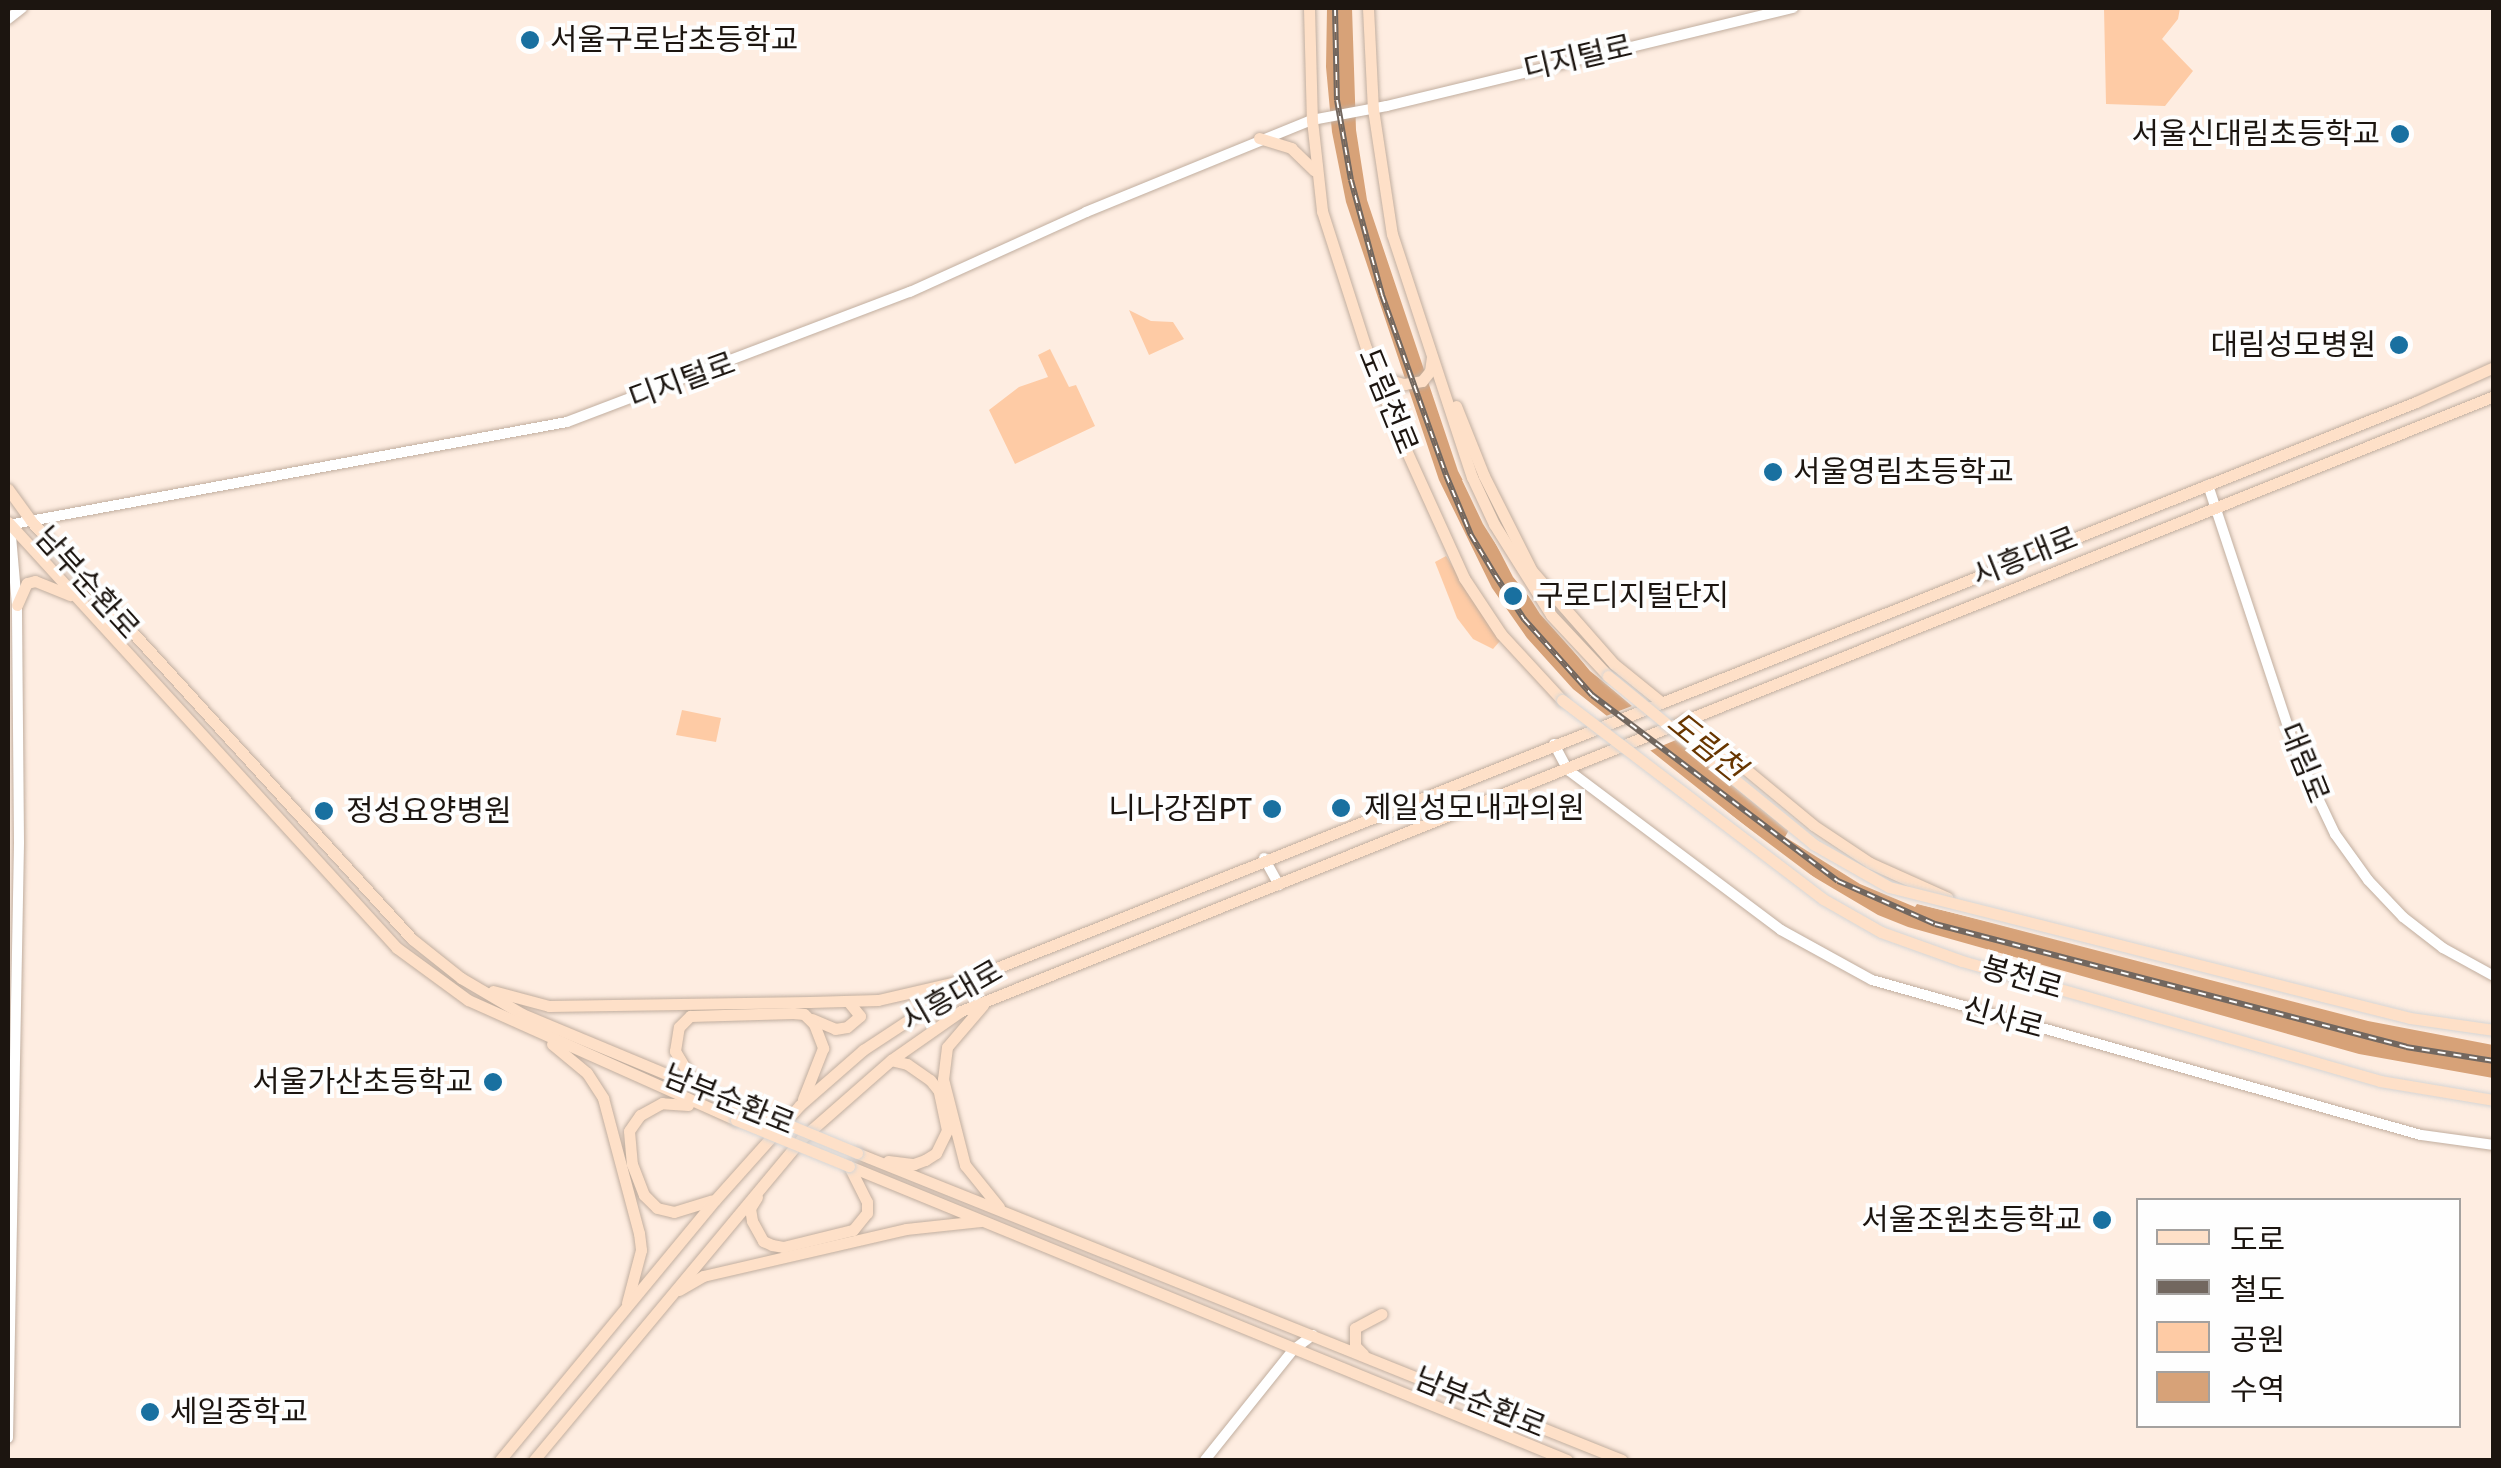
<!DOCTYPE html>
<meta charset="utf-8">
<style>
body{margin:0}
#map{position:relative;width:2501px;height:1468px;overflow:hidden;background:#feede1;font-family:Cabin,"Noto Sans KR",sans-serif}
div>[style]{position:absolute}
.green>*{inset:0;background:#fecba5}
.water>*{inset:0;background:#d7a278}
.pier>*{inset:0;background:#feede1}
.roads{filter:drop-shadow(0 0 2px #c1ae9f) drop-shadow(0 0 2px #c1ae9f)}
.secondary>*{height:10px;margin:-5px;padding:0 5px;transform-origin:5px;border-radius:5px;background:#fff}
.primary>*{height:11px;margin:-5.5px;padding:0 5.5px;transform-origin:5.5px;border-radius:5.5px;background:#fee0c8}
.rail>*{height:6px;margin-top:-3px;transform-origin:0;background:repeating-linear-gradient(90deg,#fefefe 0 8px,#72675f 0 16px);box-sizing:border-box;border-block:2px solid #72675f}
.bridges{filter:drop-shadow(0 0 2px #d6d5d4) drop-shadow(0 0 2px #d6d5d4)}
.primary-bridge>*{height:11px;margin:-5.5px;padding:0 5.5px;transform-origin:5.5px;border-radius:5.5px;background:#fee0c8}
.dots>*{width:28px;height:28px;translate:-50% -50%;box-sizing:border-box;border:5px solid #fefefe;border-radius:50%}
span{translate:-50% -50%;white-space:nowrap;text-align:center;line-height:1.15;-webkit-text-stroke:8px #fefefe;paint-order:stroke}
.poi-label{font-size:30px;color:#1c1510}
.left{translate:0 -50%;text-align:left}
.right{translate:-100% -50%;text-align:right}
.street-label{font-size:30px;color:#1c1510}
.water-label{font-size:32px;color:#683600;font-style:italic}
.frame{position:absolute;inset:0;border:10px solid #1c1510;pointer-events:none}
.legend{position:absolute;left:2136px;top:1198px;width:325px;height:230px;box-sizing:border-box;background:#fefefe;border:2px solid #a4a19f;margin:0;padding:12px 18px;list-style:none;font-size:30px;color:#1c1510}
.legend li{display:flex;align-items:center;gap:20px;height:50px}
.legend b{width:50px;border:2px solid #a4a19f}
</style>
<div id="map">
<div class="green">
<i style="clip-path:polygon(2104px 8px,2180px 8px,2178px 19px,2162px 39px,2193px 71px,2165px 106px,2106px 104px)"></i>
<i style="clip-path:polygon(1129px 310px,1151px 321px,1173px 322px,1184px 339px,1149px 355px)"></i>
<i style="clip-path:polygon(1050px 349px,1069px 387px,1076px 385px,1095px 426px,1015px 464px,989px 410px,1019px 387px,1048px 377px,1038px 355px)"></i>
<i style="clip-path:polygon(1446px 556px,1500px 641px,1493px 649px,1473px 639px,1457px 618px,1435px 562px)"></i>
<i style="clip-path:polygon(682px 710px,721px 718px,716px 742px,676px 735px)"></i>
</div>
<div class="water">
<i style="clip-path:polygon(1327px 8px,1352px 8px,1356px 130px,1367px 200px,1458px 471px,1513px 577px,1590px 671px,1810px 848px,1915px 903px,2368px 1021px,2493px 1045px,2493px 1078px,2359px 1054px,1908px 927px,1878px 915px,1797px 867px,1573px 689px,1527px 638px,1492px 588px,1439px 480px,1346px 202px,1332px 132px,1326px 67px)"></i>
</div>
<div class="pier">
<i style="clip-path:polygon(1467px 479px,1517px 574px,1576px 651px,1813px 844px,1917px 898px,2276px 992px,1917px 904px,1915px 907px,1860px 884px,1785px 837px,1789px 830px,1676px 740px,1647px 752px,1851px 905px,1903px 930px,1850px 906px,1820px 889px,1589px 711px,1570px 693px,1551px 674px,1539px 659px,1601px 718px,1632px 706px,1591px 671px,1540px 614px,1483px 524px,1462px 480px)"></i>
</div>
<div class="roads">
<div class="secondary">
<i style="left:8px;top:19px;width:18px;rotate:-38deg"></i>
<i style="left:2208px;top:485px;width:283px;rotate:71.7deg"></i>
<i style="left:2297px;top:754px;width:89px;rotate:64.6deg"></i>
<i style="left:2335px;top:834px;width:57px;rotate:54.3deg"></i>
<i style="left:2368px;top:880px;width:51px;rotate:46.6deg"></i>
<i style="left:2403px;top:917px;width:51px;rotate:37.8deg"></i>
<i style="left:2443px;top:948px;width:58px;rotate:28.8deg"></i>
<i style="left:8px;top:525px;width:568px;rotate:-10.44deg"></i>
<i style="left:567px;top:422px;width:367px;rotate:-20.8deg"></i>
<i style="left:910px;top:292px;width:193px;rotate:-24.4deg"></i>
<i style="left:1086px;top:212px;width:244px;rotate:-22.2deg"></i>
<i style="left:1312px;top:120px;width:76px;rotate:-10.6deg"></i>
<i style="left:1387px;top:106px;width:418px;rotate:-13.6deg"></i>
<i style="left:1554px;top:744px;width:30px;rotate:62deg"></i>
<i style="left:1568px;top:770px;width:266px;rotate:36.9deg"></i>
<i style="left:1781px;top:930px;width:104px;rotate:28.8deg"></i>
<i style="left:1872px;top:980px;width:570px;rotate:15.77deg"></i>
<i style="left:2421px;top:1135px;width:74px;rotate:7.8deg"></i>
<i style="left:1264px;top:858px;width:31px;rotate:61deg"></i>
<i style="left:8px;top:1438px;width:596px;rotate:-88.94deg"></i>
<i style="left:19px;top:842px;width:237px;rotate:-90.5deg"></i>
<i style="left:17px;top:605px;width:80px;rotate:-95deg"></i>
<i style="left:1205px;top:1460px;width:141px;rotate:-51.3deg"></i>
<i style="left:1293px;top:1350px;width:25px;rotate:-37deg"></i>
</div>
<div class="primary">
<i style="left:1309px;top:8px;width:112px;rotate:88.5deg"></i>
<i style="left:1312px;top:120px;width:92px;rotate:83.7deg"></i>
<i style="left:1322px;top:211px;width:144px;rotate:72.2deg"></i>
<i style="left:1366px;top:348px;width:85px;rotate:69.4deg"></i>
<i style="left:1396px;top:428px;width:165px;rotate:65.6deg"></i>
<i style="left:1464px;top:578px;width:67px;rotate:56.5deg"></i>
<i style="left:1501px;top:634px;width:90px;rotate:47.3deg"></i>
<i style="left:1368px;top:8px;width:101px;rotate:87.2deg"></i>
<i style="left:1373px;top:109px;width:126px;rotate:81.4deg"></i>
<i style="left:1392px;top:234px;width:256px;rotate:71.8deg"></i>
<i style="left:1472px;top:477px;width:52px;rotate:64.9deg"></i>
<i style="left:1494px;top:524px;width:107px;rotate:57.9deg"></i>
<i style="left:1551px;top:615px;width:83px;rotate:46.9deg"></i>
<i style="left:1259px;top:138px;width:34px;rotate:17deg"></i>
<i style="left:1291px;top:148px;width:32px;rotate:44deg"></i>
<i style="left:1378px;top:369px;width:13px;rotate:51deg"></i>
<i style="left:1386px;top:379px;width:19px;rotate:16deg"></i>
<i style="left:1404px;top:384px;width:18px;rotate:-9deg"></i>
<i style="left:1422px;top:381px;width:13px;rotate:-51deg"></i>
<i style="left:1430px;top:371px;width:14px;rotate:-82deg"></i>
<i style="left:1456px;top:406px;width:75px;rotate:68.2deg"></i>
<i style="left:1484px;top:476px;width:106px;rotate:63.2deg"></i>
<i style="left:1532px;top:571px;width:124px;rotate:48.6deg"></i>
<i style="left:1614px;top:664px;width:60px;rotate:39deg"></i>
<i style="left:8px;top:489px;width:39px;rotate:54deg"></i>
<i style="left:31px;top:521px;width:566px;rotate:47.65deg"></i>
<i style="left:412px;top:939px;width:63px;rotate:38.5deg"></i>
<i style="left:461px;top:978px;width:71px;rotate:30.5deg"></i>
<i style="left:522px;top:1014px;width:245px;rotate:22.6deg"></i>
<i style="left:8px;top:522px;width:577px;rotate:47.6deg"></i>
<i style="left:397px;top:948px;width:88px;rotate:36.2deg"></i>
<i style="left:468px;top:1000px;width:294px;rotate:24.1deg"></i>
<i style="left:17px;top:605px;width:24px;rotate:-66deg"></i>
<i style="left:27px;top:583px;width:8px;rotate:-14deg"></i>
<i style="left:35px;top:581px;width:38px;rotate:22deg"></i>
<i style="left:1685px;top:719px;width:166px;rotate:39.6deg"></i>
<i style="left:1813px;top:825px;width:69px;rotate:33.7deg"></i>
<i style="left:1870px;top:863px;width:85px;rotate:24.2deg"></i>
<i style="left:493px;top:991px;width:58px;rotate:15deg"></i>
<i style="left:549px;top:1006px;width:261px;rotate:-0.9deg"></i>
<i style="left:810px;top:1002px;width:68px;rotate:-1.7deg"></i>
<i style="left:878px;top:1000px;width:84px;rotate:-13deg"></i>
<i style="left:983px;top:1005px;width:55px;rotate:130.6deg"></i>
<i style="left:947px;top:1047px;width:32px;rotate:97deg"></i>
<i style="left:943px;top:1079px;width:89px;rotate:75.7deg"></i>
<i style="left:965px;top:1165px;width:54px;rotate:51deg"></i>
<i style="left:812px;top:1019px;width:25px;rotate:23deg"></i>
<i style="left:835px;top:1029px;width:12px;rotate:-9deg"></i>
<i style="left:847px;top:1027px;width:17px;rotate:-40deg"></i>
<i style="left:860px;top:1016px;width:19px;rotate:-129deg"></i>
<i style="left:552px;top:1044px;width:45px;rotate:39.6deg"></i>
<i style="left:587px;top:1073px;width:30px;rotate:57deg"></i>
<i style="left:603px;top:1098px;width:140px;rotate:75.1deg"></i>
<i style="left:639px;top:1233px;width:17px;rotate:83deg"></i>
<i style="left:641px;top:1250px;width:55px;rotate:104.8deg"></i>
<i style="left:696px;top:1086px;width:41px;rotate:-121deg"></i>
<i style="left:675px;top:1051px;width:24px;rotate:-81deg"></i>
<i style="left:679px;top:1027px;width:16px;rotate:-45deg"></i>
<i style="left:690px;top:1016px;width:103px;rotate:-1.7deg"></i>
<i style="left:793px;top:1013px;width:11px;rotate:5deg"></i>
<i style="left:804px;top:1014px;width:14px;rotate:45deg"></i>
<i style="left:814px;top:1024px;width:26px;rotate:69deg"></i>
<i style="left:823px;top:1048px;width:55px;rotate:111.4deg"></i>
<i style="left:688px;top:1105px;width:26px;rotate:-176deg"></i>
<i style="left:662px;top:1103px;width:25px;rotate:151deg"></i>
<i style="left:640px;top:1115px;width:19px;rotate:125deg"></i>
<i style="left:629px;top:1131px;width:33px;rotate:85deg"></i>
<i style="left:632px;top:1164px;width:33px;rotate:69deg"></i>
<i style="left:644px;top:1195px;width:18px;rotate:45deg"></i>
<i style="left:657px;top:1208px;width:17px;rotate:13deg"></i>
<i style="left:674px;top:1212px;width:39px;rotate:-17deg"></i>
<i style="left:857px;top:1153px;width:824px;rotate:21.87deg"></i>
<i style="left:888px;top:1161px;width:26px;rotate:7deg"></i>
<i style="left:914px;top:1164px;width:12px;rotate:-20deg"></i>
<i style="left:925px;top:1160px;width:13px;rotate:-32deg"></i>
<i style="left:936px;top:1153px;width:25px;rotate:-64deg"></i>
<i style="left:947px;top:1130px;width:40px;rotate:-102deg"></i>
<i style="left:939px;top:1091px;width:14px;rotate:-129deg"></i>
<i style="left:930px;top:1080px;width:28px;rotate:-145deg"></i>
<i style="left:907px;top:1064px;width:16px;rotate:-166deg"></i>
<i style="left:849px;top:1166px;width:776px;rotate:22.27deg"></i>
<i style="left:757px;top:1197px;width:13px;rotate:122deg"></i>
<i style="left:750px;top:1208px;width:13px;rotate:81deg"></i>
<i style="left:752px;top:1221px;width:23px;rotate:61deg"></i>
<i style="left:763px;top:1241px;width:10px;rotate:24deg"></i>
<i style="left:772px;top:1245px;width:11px;rotate:10deg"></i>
<i style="left:783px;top:1247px;width:72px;rotate:-13.7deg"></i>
<i style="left:853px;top:1230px;width:22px;rotate:-51deg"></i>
<i style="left:867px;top:1213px;width:11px;rotate:-90deg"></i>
<i style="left:867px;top:1202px;width:40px;rotate:-116.6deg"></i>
<i style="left:679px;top:1290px;width:28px;rotate:-30deg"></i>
<i style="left:703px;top:1276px;width:208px;rotate:-13deg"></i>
<i style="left:906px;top:1229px;width:75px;rotate:-6.1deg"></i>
<i style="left:1363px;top:1354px;width:11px;rotate:-135deg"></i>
<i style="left:1355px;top:1346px;width:18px;rotate:-90deg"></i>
<i style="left:1355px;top:1328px;width:30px;rotate:-28deg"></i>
<i style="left:500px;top:1460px;width:337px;rotate:-50.4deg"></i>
<i style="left:715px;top:1200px;width:127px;rotate:-48.2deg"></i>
<i style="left:800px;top:1105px;width:84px;rotate:-41.1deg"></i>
<i style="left:863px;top:1050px;width:133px;rotate:-33.3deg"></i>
<i style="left:974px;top:977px;width:1552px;rotate:-21.74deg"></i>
<i style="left:2416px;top:402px;width:85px;rotate:-24.2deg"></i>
<i style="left:534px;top:1460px;width:418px;rotate:-50.2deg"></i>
<i style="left:801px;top:1139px;width:120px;rotate:-41.3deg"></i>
<i style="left:891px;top:1060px;width:85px;rotate:-35deg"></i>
<i style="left:961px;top:1011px;width:1652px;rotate:-21.86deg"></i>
</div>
</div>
<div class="rail">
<i style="left:1335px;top:8px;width:92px;rotate:88.8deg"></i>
<i style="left:1337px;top:100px;width:81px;rotate:80.1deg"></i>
<i style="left:1351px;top:180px;width:119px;rotate:74.9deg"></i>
<i style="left:1382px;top:295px;width:191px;rotate:70.4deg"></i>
<i style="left:1446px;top:475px;width:65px;rotate:67.4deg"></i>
<i style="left:1471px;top:535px;width:47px;rotate:59deg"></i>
<i style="left:1495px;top:575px;width:53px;rotate:56.6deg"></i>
<i style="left:1524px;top:619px;width:102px;rotate:48.2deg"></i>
<i style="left:1592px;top:695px;width:308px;rotate:37.1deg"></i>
<i style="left:1838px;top:881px;width:106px;rotate:23.9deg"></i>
<i style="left:1935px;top:924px;width:487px;rotate:14.6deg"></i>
<i style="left:2406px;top:1047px;width:89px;rotate:9deg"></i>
</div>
<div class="bridges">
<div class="primary-bridge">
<i style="left:1608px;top:676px;width:265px;rotate:39.3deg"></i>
<i style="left:1813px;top:844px;width:87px;rotate:29.5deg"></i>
<i style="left:1889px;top:887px;width:537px;rotate:14.11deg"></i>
<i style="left:2410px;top:1018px;width:85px;rotate:8.1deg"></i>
<i style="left:1562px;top:700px;width:328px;rotate:37.3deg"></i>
<i style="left:1823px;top:899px;width:67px;rotate:29.6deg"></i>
<i style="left:1881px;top:932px;width:86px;rotate:19.7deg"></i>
<i style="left:1962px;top:961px;width:435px;rotate:16deg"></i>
<i style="left:2380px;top:1081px;width:116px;rotate:9.5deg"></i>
<i style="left:748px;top:1108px;width:118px;rotate:22.4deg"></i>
<i style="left:736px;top:1120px;width:122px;rotate:22.2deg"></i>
</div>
</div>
<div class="dots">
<i style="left:530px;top:40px;background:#1970a0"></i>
<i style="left:2400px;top:134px;background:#1970a0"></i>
<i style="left:2399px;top:345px;background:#1970a0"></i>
<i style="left:1773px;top:472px;background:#1970a0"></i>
<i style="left:1513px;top:596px;background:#1970a0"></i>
<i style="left:1341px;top:808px;background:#1970a0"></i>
<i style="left:1272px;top:809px;background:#1970a0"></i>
<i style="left:324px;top:811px;background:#1970a0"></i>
<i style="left:493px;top:1082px;background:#1970a0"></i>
<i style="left:2102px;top:1220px;background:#1970a0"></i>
<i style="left:150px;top:1412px;background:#1970a0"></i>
</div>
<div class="poi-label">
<span class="left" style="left:550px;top:40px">서울구로남초등학교</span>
<span class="right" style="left:2380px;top:134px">서울신대림초등학교</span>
<span class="right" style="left:2376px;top:345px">대림성모병원</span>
<span class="left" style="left:1793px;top:472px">서울영림초등학교</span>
<span class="left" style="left:1536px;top:596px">구로디지털단지</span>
<span class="left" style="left:1364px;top:808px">제일성모내과의원</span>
<span class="right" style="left:1252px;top:809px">니나강짐PT</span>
<span class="left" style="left:346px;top:811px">정성요양병원</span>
<span class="right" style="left:473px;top:1082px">서울가산초등학교</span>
<span class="right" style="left:2082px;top:1220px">서울조원초등학교</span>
<span class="left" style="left:170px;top:1412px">세일중학교</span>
</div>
<div class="street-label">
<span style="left:1578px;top:58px;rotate:-13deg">디지털로</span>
<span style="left:682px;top:381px;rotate:-20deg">디지털로</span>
<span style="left:1388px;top:401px;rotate:68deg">도림천로</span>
<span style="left:2025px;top:557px;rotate:-22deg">시흥대로</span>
<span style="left:87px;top:583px;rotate:48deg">남부순환로</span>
<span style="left:2304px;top:763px;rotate:68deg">대림로</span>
<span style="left:2022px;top:978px;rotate:16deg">봉천로</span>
<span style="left:952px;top:996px;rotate:-30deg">시흥대로</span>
<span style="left:2003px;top:1018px;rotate:15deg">신사로</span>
<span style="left:729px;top:1100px;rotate:22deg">남부순환로</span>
<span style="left:1480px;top:1403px;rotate:22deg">남부순환로</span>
</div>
<div class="water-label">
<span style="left:1706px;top:746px;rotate:39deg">도림천</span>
</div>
<div class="frame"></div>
<ul class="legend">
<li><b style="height:12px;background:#fee0c8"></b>도로</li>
<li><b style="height:12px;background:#72675f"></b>철도</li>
<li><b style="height:28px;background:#fecba5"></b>공원</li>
<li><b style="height:28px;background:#d7a278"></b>수역</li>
</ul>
</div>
